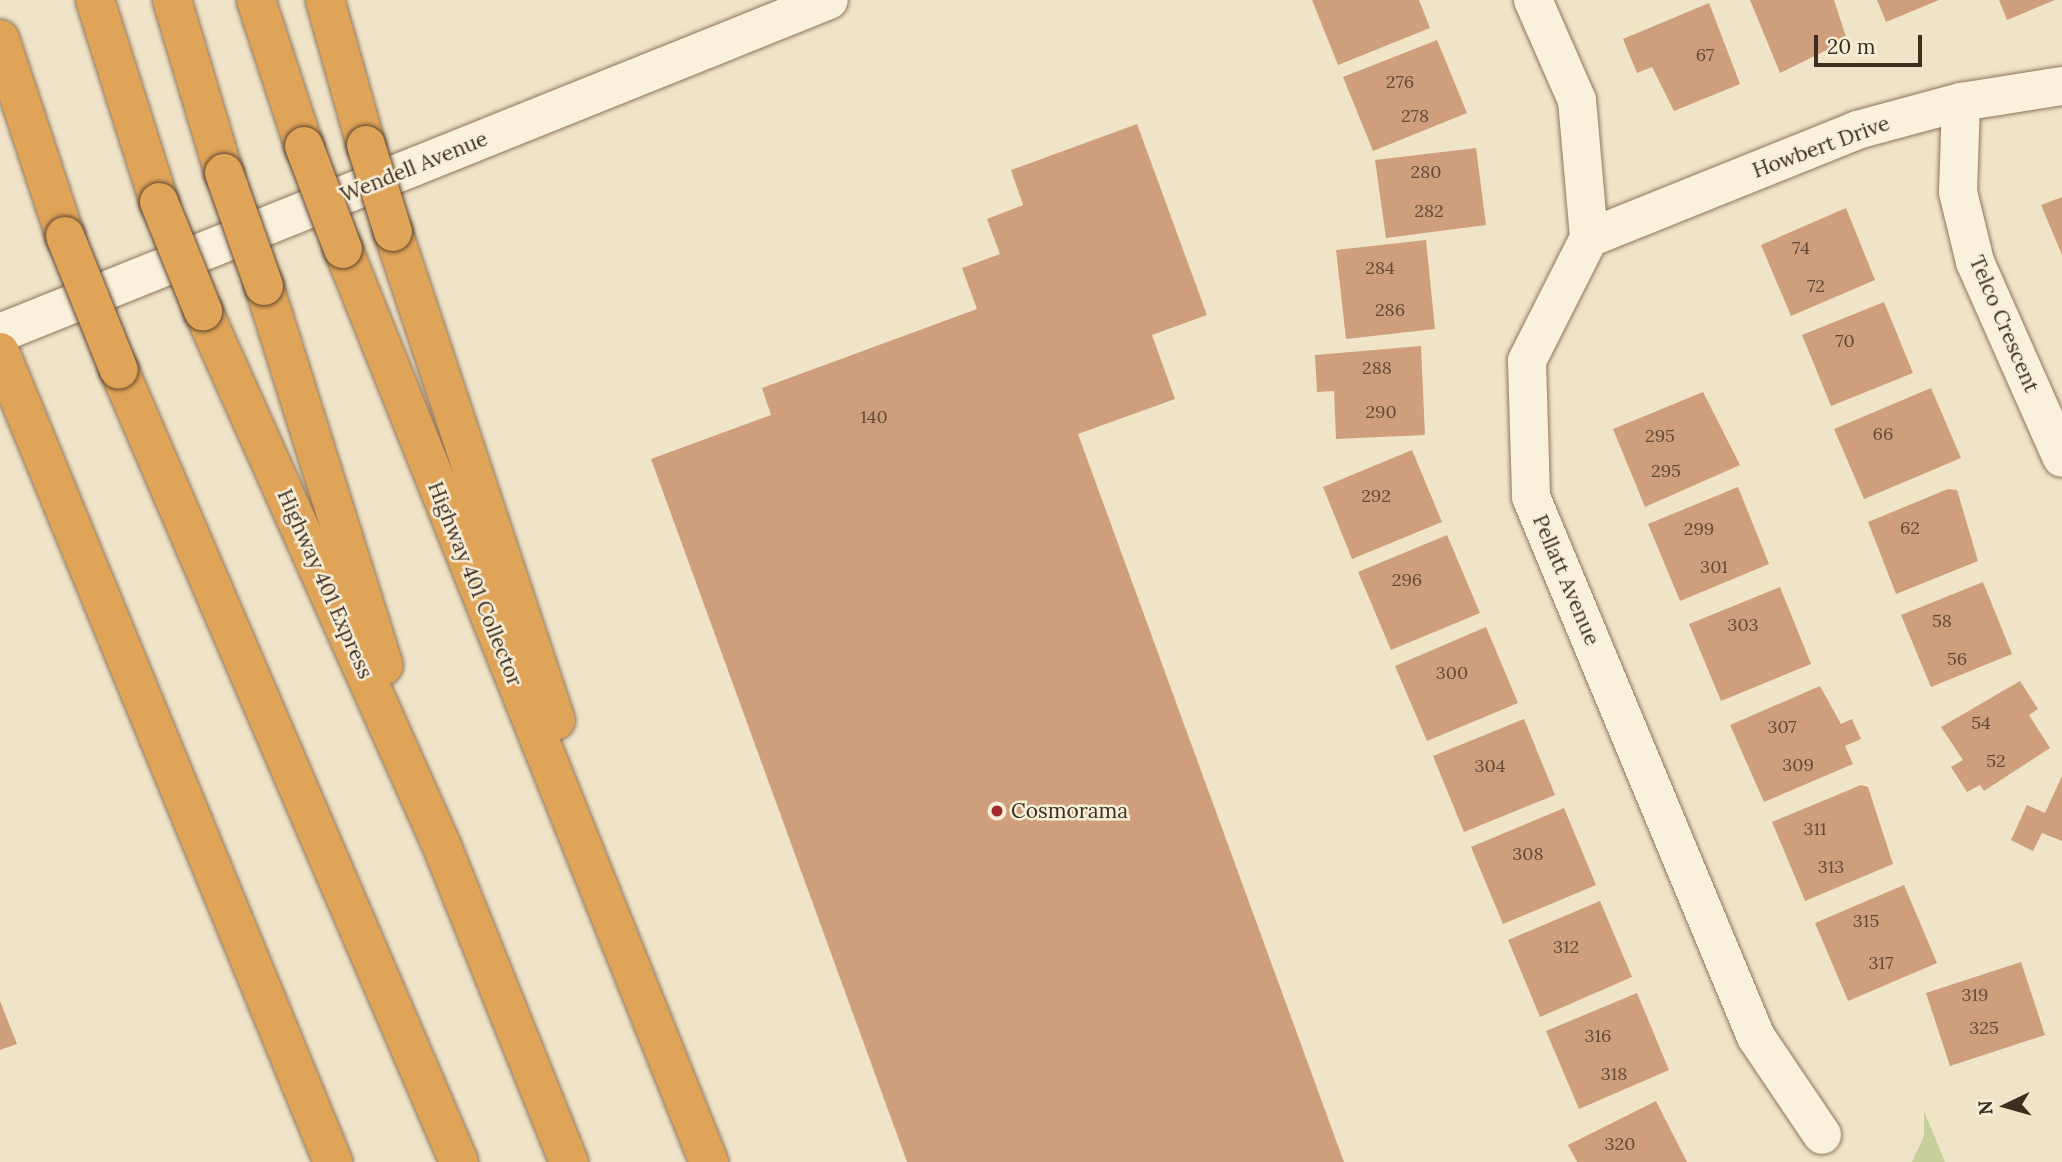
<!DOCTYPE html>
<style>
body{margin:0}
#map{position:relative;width:2062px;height:1162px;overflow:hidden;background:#f0e4c8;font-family:Lora,serif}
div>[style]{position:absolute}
.green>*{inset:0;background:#c9cf9b}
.building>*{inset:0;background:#cf9f7d}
.roads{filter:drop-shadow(0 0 2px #8d765c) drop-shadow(0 0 2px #8d765c)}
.minor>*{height:38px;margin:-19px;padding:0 19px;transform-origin:19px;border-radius:19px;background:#faf1dc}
.highway>*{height:38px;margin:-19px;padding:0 19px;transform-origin:19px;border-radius:19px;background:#e0a458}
.bridges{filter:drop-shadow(0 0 2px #5b4430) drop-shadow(0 0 2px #5b4430)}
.highway-bridge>*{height:38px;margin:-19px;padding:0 19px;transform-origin:19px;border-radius:19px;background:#e0a458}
.dots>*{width:19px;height:19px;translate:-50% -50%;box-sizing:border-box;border:4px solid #f7eed8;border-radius:50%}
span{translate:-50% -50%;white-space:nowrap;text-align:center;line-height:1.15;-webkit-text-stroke:5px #f7eed8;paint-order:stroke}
.number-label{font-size:18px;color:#624a37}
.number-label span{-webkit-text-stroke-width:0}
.street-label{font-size:21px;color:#3d2e20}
.poi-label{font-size:21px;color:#3d2e20}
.left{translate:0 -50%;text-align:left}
.north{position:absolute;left:1971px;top:1071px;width:70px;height:70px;-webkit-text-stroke:5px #f7eed8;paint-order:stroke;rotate:265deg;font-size:19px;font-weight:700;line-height:28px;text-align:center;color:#3d2e20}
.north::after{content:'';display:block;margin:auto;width:24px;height:32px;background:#3d2e20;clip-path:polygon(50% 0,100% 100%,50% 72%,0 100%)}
.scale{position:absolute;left:1814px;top:35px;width:108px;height:32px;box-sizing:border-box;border:4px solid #3d2e20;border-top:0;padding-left:9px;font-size:21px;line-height:24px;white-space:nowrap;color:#3d2e20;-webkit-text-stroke:5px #f7eed8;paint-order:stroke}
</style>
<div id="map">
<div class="green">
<i style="clip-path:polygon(1924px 1111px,1945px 1162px,1912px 1162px,1924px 1136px)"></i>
</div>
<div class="building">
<i style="clip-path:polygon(1312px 0,1419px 0,1430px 28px,1338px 65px)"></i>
<i style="clip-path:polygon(1750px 0,1834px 0,1847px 40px,1780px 73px)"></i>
<i style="clip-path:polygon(1877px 0,1939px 0,1886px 22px)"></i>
<i style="clip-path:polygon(1999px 0,2055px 0,2007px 20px)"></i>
<i style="clip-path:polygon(1709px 3px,1740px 84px,1674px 111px,1652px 67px,1637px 73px,1623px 39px)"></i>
<i style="clip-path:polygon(1437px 40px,1467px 113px,1373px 151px,1343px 77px)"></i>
<i style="clip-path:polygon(1137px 124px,1207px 315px,1152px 335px,1175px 399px,1078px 434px,1344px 1162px,907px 1162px,651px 459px,771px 415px,762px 388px,977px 309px,962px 268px,1000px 254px,987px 219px,1023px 205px,1011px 170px)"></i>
<i style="clip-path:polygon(1476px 148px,1486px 225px,1386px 238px,1375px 160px)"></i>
<i style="clip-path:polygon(2062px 197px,2062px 255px,2041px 205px)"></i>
<i style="clip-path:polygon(1846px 208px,1875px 280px,1791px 316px,1761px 245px)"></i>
<i style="clip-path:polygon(1426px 240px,1435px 329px,1346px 339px,1336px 250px)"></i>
<i style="clip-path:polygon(1884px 302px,1913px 373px,1831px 406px,1802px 335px)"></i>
<i style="clip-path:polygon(1421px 346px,1425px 435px,1336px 439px,1334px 391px,1317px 392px,1315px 355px)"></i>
<i style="clip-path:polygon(1931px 388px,1961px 458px,1864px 499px,1834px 429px)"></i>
<i style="clip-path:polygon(1703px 392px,1740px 465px,1645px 507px,1613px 429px)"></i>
<i style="clip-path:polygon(1412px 450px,1442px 522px,1352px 559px,1323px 487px)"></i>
<i style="clip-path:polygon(1738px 487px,1769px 564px,1680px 601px,1648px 524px)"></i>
<i style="clip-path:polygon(1948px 489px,1957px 490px,1978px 561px,1896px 594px,1868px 522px)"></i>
<i style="clip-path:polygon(1447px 535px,1480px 613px,1391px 650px,1358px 572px)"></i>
<i style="clip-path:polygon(1983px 582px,2012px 654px,1931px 687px,1901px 615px)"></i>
<i style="clip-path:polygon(1780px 587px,1811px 664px,1721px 701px,1689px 624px)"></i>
<i style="clip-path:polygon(1486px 627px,1518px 703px,1427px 741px,1395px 666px)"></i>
<i style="clip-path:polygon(2020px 681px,2038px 709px,2029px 715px,2050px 748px,1984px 791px,1980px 785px,1967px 792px,1951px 767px,1963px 760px,1941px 727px)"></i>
<i style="clip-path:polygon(1820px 686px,1841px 724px,1852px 719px,1861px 739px,1845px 746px,1853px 764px,1764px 802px,1730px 725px)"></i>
<i style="clip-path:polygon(1524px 719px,1555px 795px,1464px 832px,1433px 756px)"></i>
<i style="clip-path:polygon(2062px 776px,2062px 841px,2042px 833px,2033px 851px,2011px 840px,2027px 805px,2045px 813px)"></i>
<i style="clip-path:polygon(1861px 785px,1868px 787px,1893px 864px,1805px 901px,1772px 822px)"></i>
<i style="clip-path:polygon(1564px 808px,1596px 885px,1503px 924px,1471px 847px)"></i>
<i style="clip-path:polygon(1904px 885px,1937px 963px,1848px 1001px,1815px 923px)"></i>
<i style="clip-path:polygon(1600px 901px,1632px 977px,1540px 1017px,1508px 940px)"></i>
<i style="clip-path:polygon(2021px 962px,2045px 1035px,1950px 1066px,1926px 993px)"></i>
<i style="clip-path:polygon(1637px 993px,1669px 1070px,1579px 1109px,1546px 1031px)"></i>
<i style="clip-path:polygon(0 1001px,17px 1044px,0 1050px)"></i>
<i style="clip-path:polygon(1656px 1101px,1687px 1162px,1577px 1162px,1568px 1145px)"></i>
</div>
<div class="roads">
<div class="minor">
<i style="left:1533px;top:0;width:109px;rotate:66.3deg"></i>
<i style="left:1577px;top:100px;width:139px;rotate:85deg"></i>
<i style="left:1589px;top:238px;width:138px;rotate:116.8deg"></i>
<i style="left:1527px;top:361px;width:136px;rotate:88.3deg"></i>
<i style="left:1531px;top:497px;width:585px;rotate:67.38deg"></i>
<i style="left:1756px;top:1037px;width:118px;rotate:56deg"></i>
<i style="left:1961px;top:102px;width:90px;rotate:91.9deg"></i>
<i style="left:1958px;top:192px;width:72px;rotate:76.3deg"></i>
<i style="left:1975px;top:262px;width:214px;rotate:66.1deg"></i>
<i style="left:1589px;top:238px;width:289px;rotate:-21.9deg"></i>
<i style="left:1857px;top:130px;width:108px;rotate:-15.1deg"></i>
<i style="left:1961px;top:102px;width:102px;rotate:-9deg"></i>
<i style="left:0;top:333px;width:893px;rotate:-21.88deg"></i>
</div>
<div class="highway">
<i style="left:95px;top:0;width:212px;rotate:72.4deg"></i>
<i style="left:172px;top:0;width:181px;rotate:73.3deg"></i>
<i style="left:256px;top:0;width:154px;rotate:71.8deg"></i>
<i style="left:325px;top:0;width:151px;rotate:74.2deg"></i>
<i style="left:0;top:39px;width:207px;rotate:71.7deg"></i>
<i style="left:393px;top:232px;width:515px;rotate:71.57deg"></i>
<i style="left:343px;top:249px;width:984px;rotate:68.16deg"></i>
<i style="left:264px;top:286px;width:398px;rotate:72.5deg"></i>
<i style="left:203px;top:311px;width:584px;rotate:65.94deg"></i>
<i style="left:441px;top:844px;width:343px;rotate:68.1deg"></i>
<i style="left:0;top:352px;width:876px;rotate:67.65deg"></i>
<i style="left:119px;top:370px;width:862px;rotate:66.77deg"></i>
</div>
</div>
<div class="bridges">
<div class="highway-bridge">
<i style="left:366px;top:145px;width:91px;rotate:72.8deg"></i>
<i style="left:304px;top:146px;width:110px;rotate:69.3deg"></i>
<i style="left:224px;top:173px;width:120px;rotate:70.5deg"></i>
<i style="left:159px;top:202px;width:118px;rotate:68deg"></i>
<i style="left:65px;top:236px;width:144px;rotate:68.1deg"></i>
</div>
</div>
<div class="dots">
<i style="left:997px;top:811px;background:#9e2a2b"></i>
</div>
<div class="number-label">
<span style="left:1705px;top:55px">67</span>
<span style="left:1400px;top:82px">276</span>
<span style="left:1415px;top:116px">278</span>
<span style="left:1426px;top:172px">280</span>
<span style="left:1429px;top:211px">282</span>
<span style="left:1801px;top:248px">74</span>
<span style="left:1380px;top:268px">284</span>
<span style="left:1816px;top:286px">72</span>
<span style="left:1390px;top:310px">286</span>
<span style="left:1845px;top:341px">70</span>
<span style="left:1377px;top:368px">288</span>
<span style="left:1381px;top:412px">290</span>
<span style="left:874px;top:417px">140</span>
<span style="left:1883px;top:434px">66</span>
<span style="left:1660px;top:436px">295</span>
<span style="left:1666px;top:471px">295</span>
<span style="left:1376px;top:496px">292</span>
<span style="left:1910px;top:528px">62</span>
<span style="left:1699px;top:529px">299</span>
<span style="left:1714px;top:567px">301</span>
<span style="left:1407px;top:580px">296</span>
<span style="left:1942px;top:621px">58</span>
<span style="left:1743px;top:625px">303</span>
<span style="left:1957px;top:659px">56</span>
<span style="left:1452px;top:673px">300</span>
<span style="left:1981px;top:723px">54</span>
<span style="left:1782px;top:727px">307</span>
<span style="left:1996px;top:761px">52</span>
<span style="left:1798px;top:765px">309</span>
<span style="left:1490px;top:766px">304</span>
<span style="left:1815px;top:829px">311</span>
<span style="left:1528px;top:854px">308</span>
<span style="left:1831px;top:867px">313</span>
<span style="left:1866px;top:921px">315</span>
<span style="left:1566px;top:947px">312</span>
<span style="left:1881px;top:963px">317</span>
<span style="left:1975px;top:995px">319</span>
<span style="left:1984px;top:1028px">325</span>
<span style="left:1598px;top:1036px">316</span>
<span style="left:1614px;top:1074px">318</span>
<span style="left:1620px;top:1144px">320</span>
</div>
<div class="street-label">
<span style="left:1821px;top:147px;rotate:-20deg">Howbert Drive</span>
<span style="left:414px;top:167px;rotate:-22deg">Wendell Avenue</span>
<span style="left:2004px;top:324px;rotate:67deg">Telco Crescent</span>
<span style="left:1566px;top:580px;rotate:67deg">Pellatt Avenue</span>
<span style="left:325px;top:584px;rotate:66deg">Highway 401 Express</span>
<span style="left:475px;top:584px;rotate:68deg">Highway 401 Collector</span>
</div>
<div class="poi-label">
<span class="left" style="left:1011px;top:811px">Cosmorama</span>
</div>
<div class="north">N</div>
<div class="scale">20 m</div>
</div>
